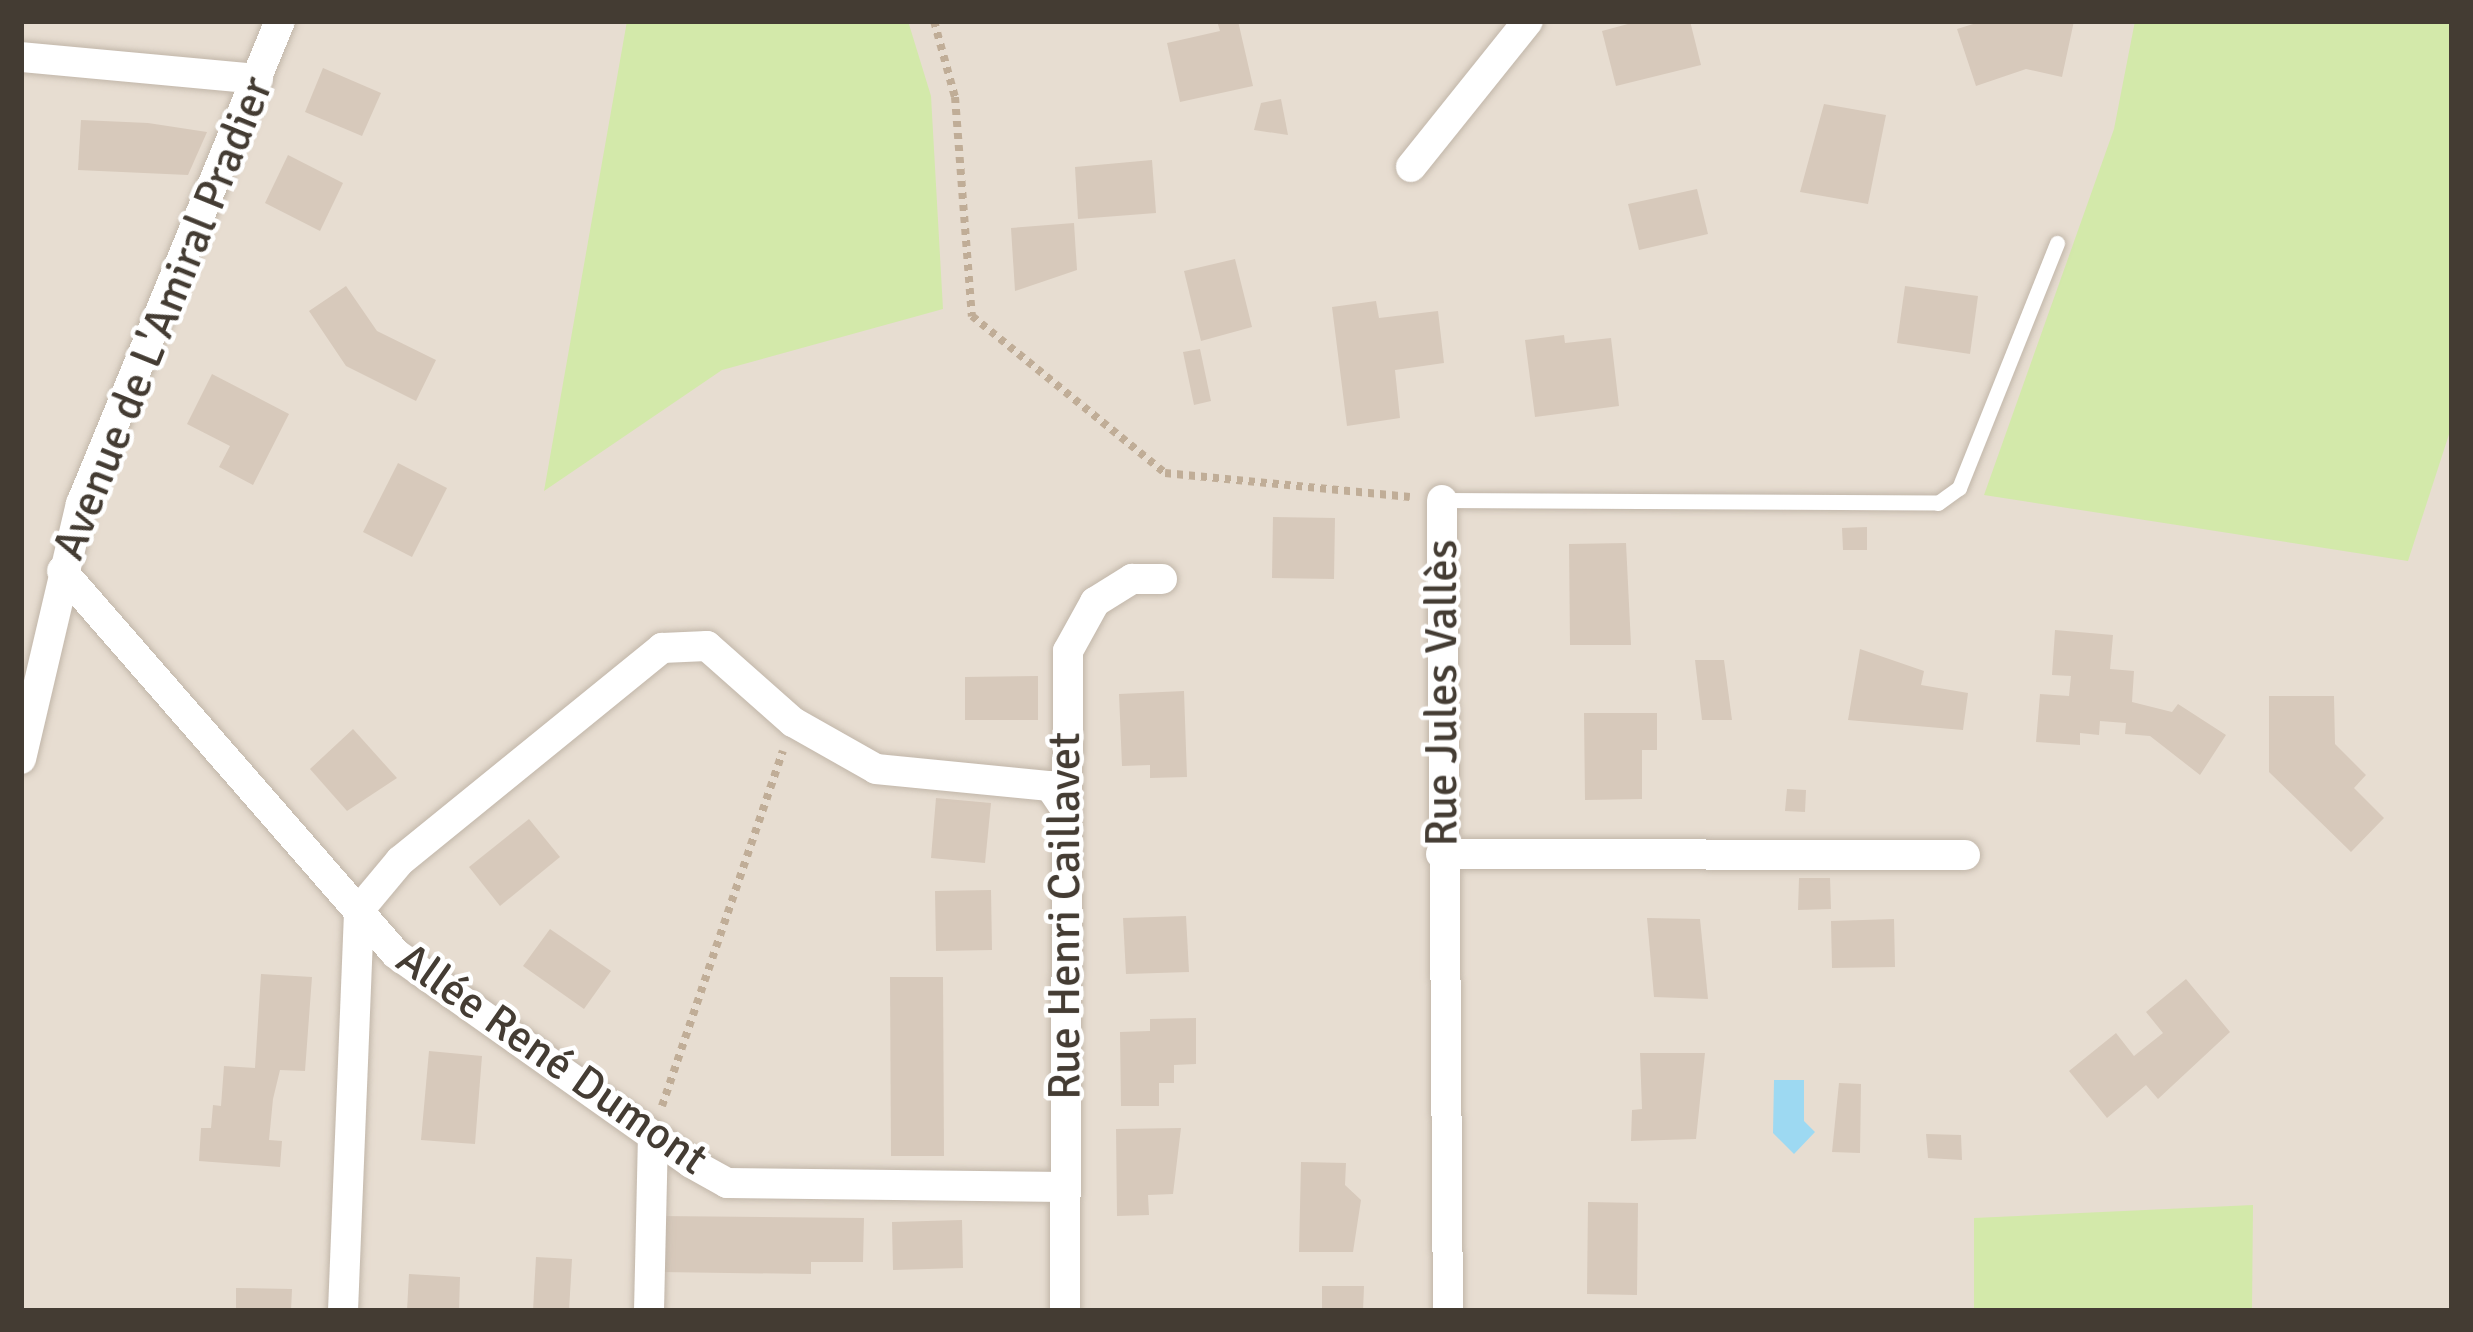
<!DOCTYPE html>
<meta charset="utf-8">
<style>
body{margin:0}
#map{position:relative;width:2473px;height:1332px;overflow:hidden;background:#f2ece3;font-family:Signika,sans-serif}
div>[style]{position:absolute}
.residential>*{inset:0;background:#e7ddd1}
.green>*{inset:0;background:#d3e9aa}
.water>*{inset:0;background:#9dd9f2}
.building>*{inset:0;background:#d7c9bb}
.path>*{height:8px;margin-top:-4px;transform-origin:0;background:repeating-linear-gradient(90deg,#c0ad97 0 6px,transparent 0 12px)}
.roads{filter:drop-shadow(0 0 3px #c1b6a9) drop-shadow(0 0 3px #c1b6a9)}
.lane>*{height:15px;margin:-7.5px;padding:0 7.5px;transform-origin:7.5px;border-radius:7.5px;background:#fff}
.street>*{height:30px;margin:-15px;padding:0 15px;transform-origin:15px;border-radius:15px;background:#fff}
span{translate:-50% -50%;white-space:nowrap;text-align:center;line-height:1.15;-webkit-text-stroke:9px #fff;paint-order:stroke}
.street-label{font-size:45px;color:#443c33}
.frame{position:absolute;inset:0;border:24px solid #443c33;pointer-events:none}
</style>
<div id="map">
<div class="residential">
<i style="clip-path:polygon(21px 21px,2452px 21px,2452px 1311px,21px 1311px)"></i>
</div>
<div class="green">
<i style="clip-path:polygon(627px 21px,908px 21px,931px 96px,943px 309px,722px 370px,544px 491px)"></i>
<i style="clip-path:polygon(2135px 21px,2452px 21px,2452px 425px,2408px 561px,1984px 495px,2114px 129px)"></i>
<i style="clip-path:polygon(2253px 1205px,2252px 1311px,1974px 1311px,1974px 1218px)"></i>
</div>
<div class="water">
<i style="clip-path:polygon(1774px 1080px,1804px 1080px,1804px 1121px,1815px 1132px,1794px 1154px,1773px 1133px)"></i>
</div>
<div class="building">
<i style="clip-path:polygon(1217px 21px,1238px 21px,1253px 86px,1180px 102px,1167px 43px,1220px 31px)"></i>
<i style="clip-path:polygon(1639px 21px,1690px 21px,1701px 65px,1616px 86px,1602px 31px)"></i>
<i style="clip-path:polygon(1983px 21px,2074px 21px,2062px 77px,2026px 69px,1976px 86px,1957px 29px)"></i>
<i style="clip-path:polygon(323px 68px,381px 93px,362px 136px,305px 112px)"></i>
<i style="clip-path:polygon(1281px 99px,1288px 135px,1254px 130px,1261px 103px)"></i>
<i style="clip-path:polygon(1824px 104px,1886px 115px,1868px 204px,1800px 192px)"></i>
<i style="clip-path:polygon(81px 120px,148px 123px,207px 132px,188px 175px,78px 170px)"></i>
<i style="clip-path:polygon(288px 155px,343px 183px,320px 231px,265px 203px)"></i>
<i style="clip-path:polygon(1152px 160px,1156px 213px,1078px 219px,1075px 167px)"></i>
<i style="clip-path:polygon(1697px 189px,1708px 234px,1639px 250px,1628px 204px)"></i>
<i style="clip-path:polygon(1074px 223px,1077px 270px,1015px 291px,1011px 228px)"></i>
<i style="clip-path:polygon(1235px 259px,1252px 327px,1201px 341px,1184px 271px)"></i>
<i style="clip-path:polygon(346px 286px,377px 331px,436px 360px,416px 401px,346px 366px,309px 311px)"></i>
<i style="clip-path:polygon(1905px 286px,1978px 296px,1970px 354px,1897px 343px)"></i>
<i style="clip-path:polygon(1376px 301px,1379px 318px,1438px 311px,1444px 363px,1395px 370px,1400px 418px,1347px 426px,1332px 307px)"></i>
<i style="clip-path:polygon(1564px 335px,1565px 343px,1611px 338px,1619px 406px,1535px 417px,1525px 340px)"></i>
<i style="clip-path:polygon(1200px 349px,1211px 401px,1194px 405px,1183px 352px)"></i>
<i style="clip-path:polygon(212px 374px,289px 414px,253px 485px,219px 467px,230px 446px,187px 424px)"></i>
<i style="clip-path:polygon(398px 463px,447px 488px,412px 557px,363px 532px)"></i>
<i style="clip-path:polygon(1273px 517px,1335px 518px,1334px 579px,1272px 578px)"></i>
<i style="clip-path:polygon(1867px 527px,1867px 550px,1843px 550px,1842px 528px)"></i>
<i style="clip-path:polygon(1626px 543px,1631px 645px,1570px 645px,1569px 544px)"></i>
<i style="clip-path:polygon(2055px 630px,2113px 635px,2110px 669px,2134px 671px,2132px 702px,2172px 712px,2178px 704px,2226px 735px,2200px 775px,2150px 736px,2125px 734px,2126px 723px,2100px 721px,2099px 735px,2080px 733px,2080px 745px,2036px 742px,2040px 694px,2069px 696px,2071px 676px,2052px 675px)"></i>
<i style="clip-path:polygon(1860px 649px,1924px 671px,1921px 685px,1968px 693px,1963px 730px,1848px 720px)"></i>
<i style="clip-path:polygon(1695px 660px,1724px 660px,1732px 720px,1702px 720px)"></i>
<i style="clip-path:polygon(1038px 676px,1038px 720px,965px 720px,965px 677px)"></i>
<i style="clip-path:polygon(1184px 691px,1187px 777px,1150px 778px,1150px 765px,1122px 766px,1119px 694px)"></i>
<i style="clip-path:polygon(2269px 696px,2334px 696px,2335px 744px,2366px 775px,2354px 788px,2384px 818px,2351px 852px,2269px 772px)"></i>
<i style="clip-path:polygon(1584px 713px,1657px 713px,1657px 750px,1642px 750px,1642px 799px,1585px 800px)"></i>
<i style="clip-path:polygon(353px 729px,397px 778px,347px 811px,310px 769px)"></i>
<i style="clip-path:polygon(1787px 789px,1806px 790px,1805px 812px,1785px 811px)"></i>
<i style="clip-path:polygon(936px 798px,991px 803px,985px 863px,931px 858px)"></i>
<i style="clip-path:polygon(529px 819px,560px 857px,500px 906px,469px 867px)"></i>
<i style="clip-path:polygon(1799px 878px,1830px 878px,1831px 909px,1798px 910px)"></i>
<i style="clip-path:polygon(991px 890px,992px 950px,936px 951px,935px 891px)"></i>
<i style="clip-path:polygon(1186px 916px,1189px 972px,1126px 974px,1123px 918px)"></i>
<i style="clip-path:polygon(1647px 918px,1700px 919px,1708px 999px,1654px 997px)"></i>
<i style="clip-path:polygon(1894px 919px,1895px 967px,1832px 968px,1831px 921px)"></i>
<i style="clip-path:polygon(550px 929px,611px 971px,584px 1009px,523px 966px)"></i>
<i style="clip-path:polygon(261px 974px,312px 977px,305px 1071px,280px 1070px,273px 1099px,269px 1140px,282px 1141px,280px 1167px,199px 1161px,201px 1128px,211px 1128px,213px 1105px,221px 1106px,224px 1066px,255px 1068px)"></i>
<i style="clip-path:polygon(890px 977px,943px 977px,944px 1156px,891px 1156px)"></i>
<i style="clip-path:polygon(2186px 979px,2230px 1032px,2158px 1099px,2146px 1085px,2107px 1118px,2069px 1071px,2116px 1033px,2134px 1056px,2163px 1033px,2146px 1012px)"></i>
<i style="clip-path:polygon(1196px 1018px,1196px 1064px,1174px 1065px,1174px 1083px,1159px 1083px,1159px 1106px,1121px 1106px,1120px 1032px,1150px 1031px,1150px 1019px)"></i>
<i style="clip-path:polygon(429px 1051px,482px 1056px,475px 1144px,421px 1140px)"></i>
<i style="clip-path:polygon(1640px 1053px,1705px 1053px,1696px 1139px,1631px 1141px,1632px 1110px,1642px 1109px)"></i>
<i style="clip-path:polygon(1839px 1083px,1861px 1084px,1860px 1153px,1832px 1152px)"></i>
<i style="clip-path:polygon(1181px 1128px,1173px 1194px,1148px 1195px,1149px 1215px,1117px 1216px,1116px 1129px)"></i>
<i style="clip-path:polygon(1926px 1134px,1961px 1135px,1962px 1160px,1928px 1158px)"></i>
<i style="clip-path:polygon(1301px 1162px,1346px 1163px,1345px 1185px,1361px 1200px,1353px 1252px,1299px 1252px)"></i>
<i style="clip-path:polygon(1588px 1202px,1638px 1203px,1637px 1295px,1587px 1294px)"></i>
<i style="clip-path:polygon(660px 1216px,864px 1218px,863px 1262px,811px 1262px,811px 1274px,660px 1272px)"></i>
<i style="clip-path:polygon(962px 1220px,963px 1268px,893px 1270px,892px 1222px)"></i>
<i style="clip-path:polygon(536px 1257px,572px 1259px,569px 1311px,533px 1311px)"></i>
<i style="clip-path:polygon(409px 1274px,460px 1277px,459px 1311px,407px 1311px)"></i>
<i style="clip-path:polygon(1322px 1286px,1364px 1286px,1363px 1311px,1322px 1311px)"></i>
<i style="clip-path:polygon(236px 1288px,292px 1289px,291px 1311px,236px 1311px)"></i>
</div>
<div class="path">
<i style="left:934px;top:21px;width:79px;rotate:74.6deg"></i>
<i style="left:955px;top:97px;width:220px;rotate:85.6deg"></i>
<i style="left:972px;top:316px;width:249px;rotate:39.1deg"></i>
<i style="left:1165px;top:473px;width:246px;rotate:5.6deg"></i>
<i style="left:662px;top:1106px;width:375px;rotate:-71.2deg"></i>
</div>
<div class="roads">
<div class="lane">
<i style="left:1442px;top:500px;width:496px;rotate:0.3deg"></i>
<i style="left:1938px;top:503px;width:26px;rotate:-36deg"></i>
<i style="left:1959px;top:488px;width:264px;rotate:-68.2deg"></i>
</div>
<div class="street">
<i style="left:21px;top:57px;width:238px;rotate:5.3deg"></i>
<i style="left:1411px;top:167px;width:187px;rotate:-51.3deg"></i>
<i style="left:1442px;top:500px;width:811px;rotate:89.58deg"></i>
<i style="left:62px;top:571px;width:508px;rotate:48.91deg"></i>
<i style="left:396px;top:954px;width:362px;rotate:35.3deg"></i>
<i style="left:691px;top:1163px;width:41px;rotate:29.1deg"></i>
<i style="left:727px;top:1183px;width:337px;rotate:0.7deg"></i>
<i style="left:21px;top:759px;width:262px;rotate:-76.8deg"></i>
<i style="left:81px;top:504px;width:522px;rotate:-67.61deg"></i>
<i style="left:1441px;top:854px;width:524px;rotate:0.11deg"></i>
<i style="left:343px;top:1311px;width:401px;rotate:-87.7deg"></i>
<i style="left:359px;top:910px;width:64px;rotate:-50.1deg"></i>
<i style="left:400px;top:861px;width:338px;rotate:-39.1deg"></i>
<i style="left:662px;top:648px;width:45px;rotate:-2.5deg"></i>
<i style="left:707px;top:646px;width:115px;rotate:41.5deg"></i>
<i style="left:793px;top:722px;width:95px;rotate:29.5deg"></i>
<i style="left:876px;top:769px;width:175px;rotate:5.6deg"></i>
<i style="left:1050px;top:786px;width:27px;rotate:56deg"></i>
<i style="left:649px;top:1311px;width:175px;rotate:-88.7deg"></i>
<i style="left:1065px;top:1311px;width:660px;rotate:-89.74deg"></i>
<i style="left:1068px;top:651px;width:56px;rotate:-61.1deg"></i>
<i style="left:1095px;top:602px;width:44px;rotate:-31.9deg"></i>
<i style="left:1132px;top:579px;width:30px"></i>
</div>
</div>
<div class="street-label">
<span style="left:163px;top:318px;rotate:-68deg">Avenue de L'Amiral Pradier</span>
<span style="left:1442px;top:693px;rotate:-90deg">Rue Jules Vallès</span>
<span style="left:1065px;top:916px;rotate:-90deg">Rue Henri Caillavet</span>
<span style="left:552px;top:1059px;rotate:35deg">Allée René Dumont</span>
</div>
<div class="frame"></div>
</div>
